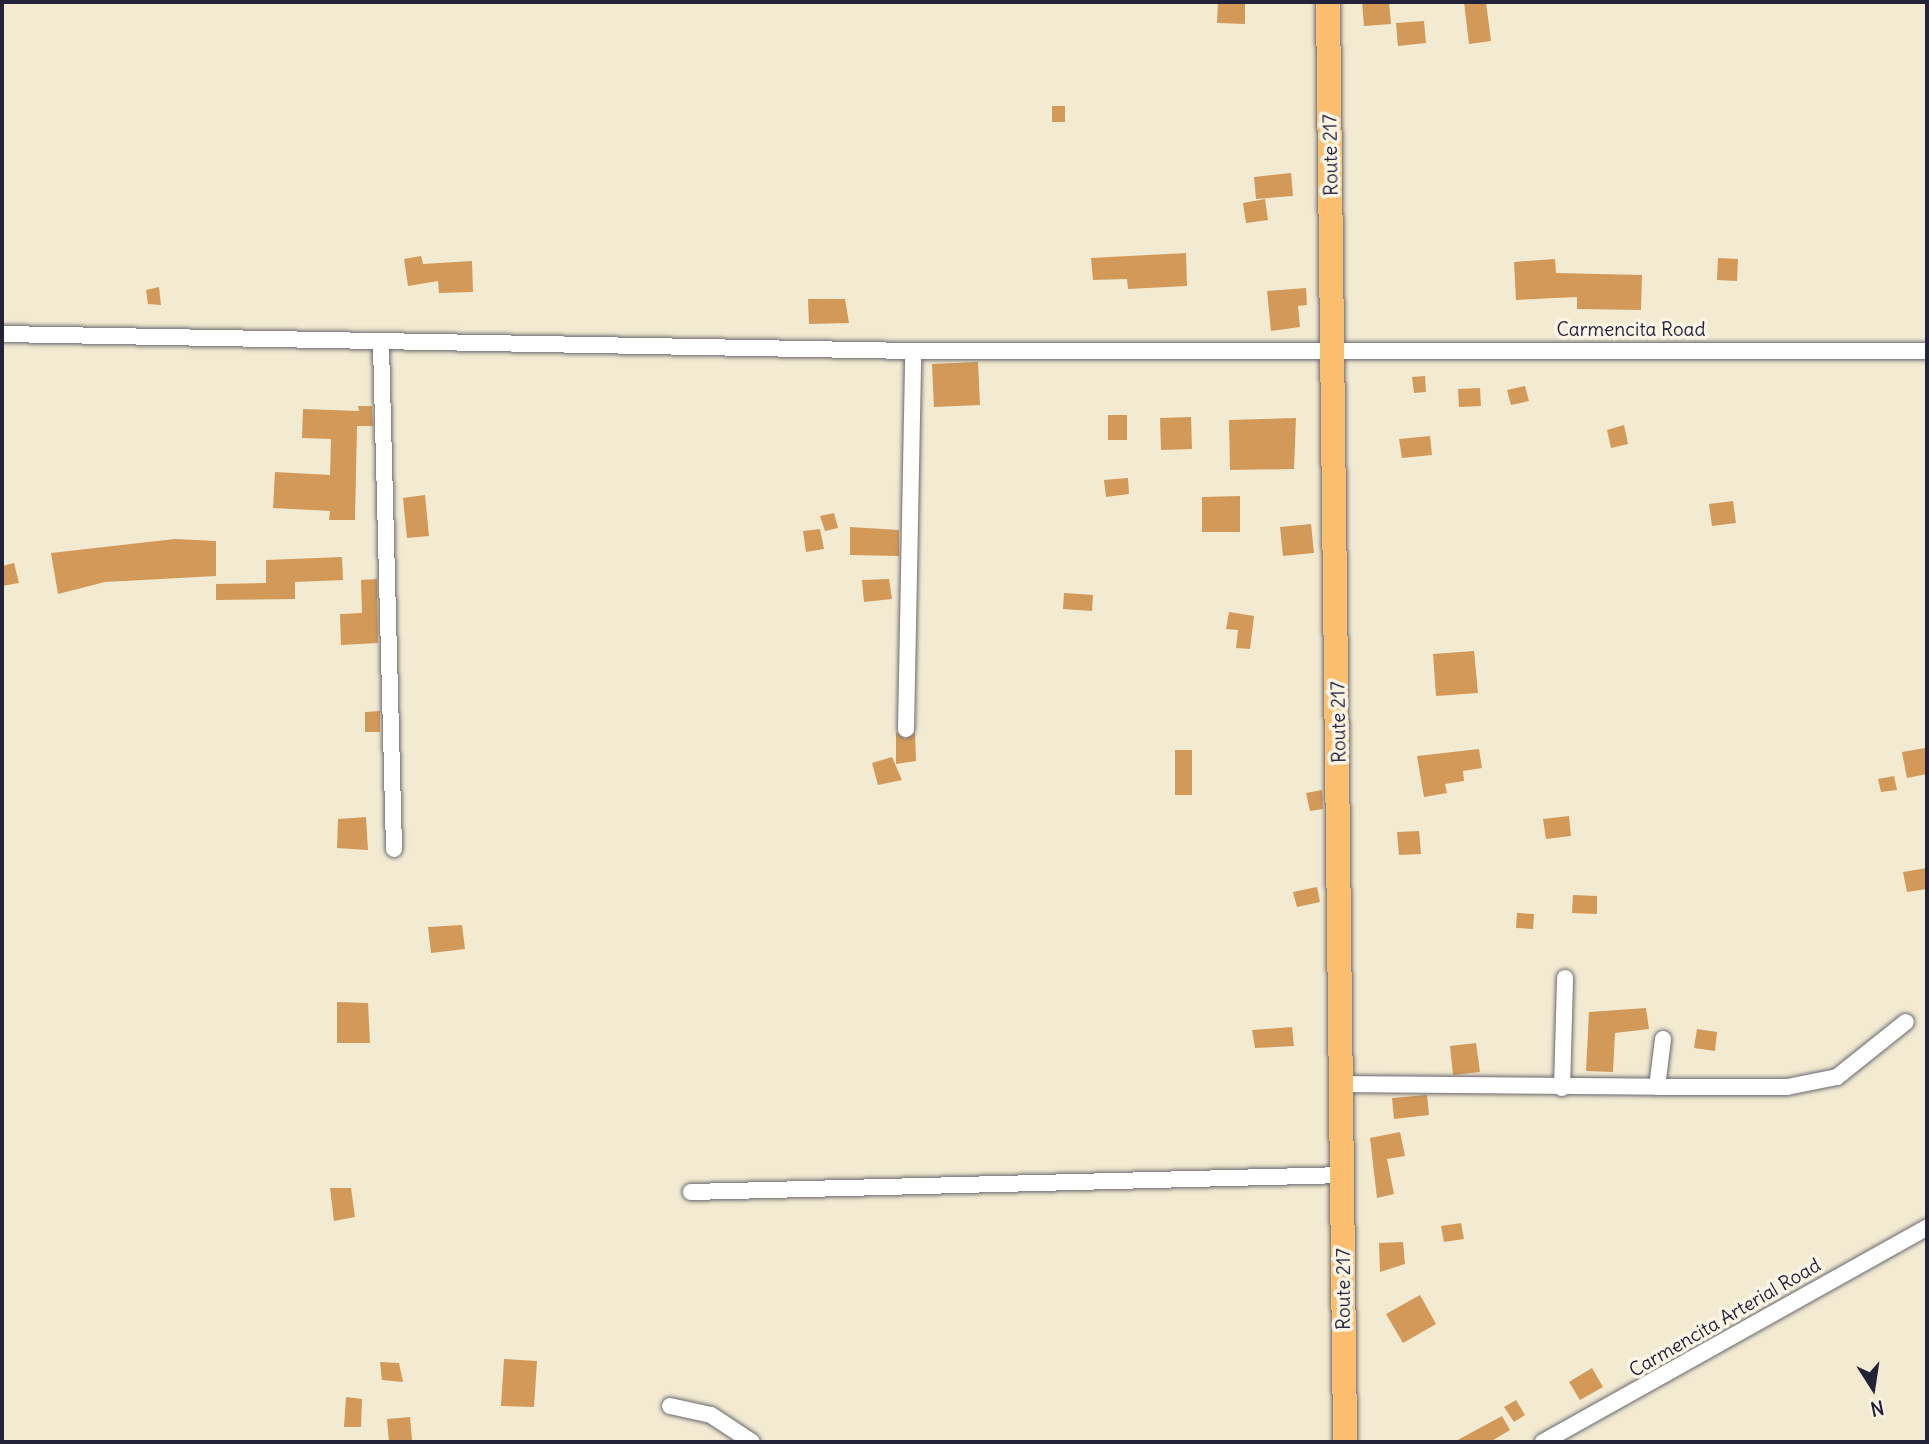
<!DOCTYPE html>
<style>
body{margin:0}
#map{position:relative;width:1929px;height:1444px;overflow:hidden;background:#f2ebd2;font-family:Delius,sans-serif}
div>[style]{position:absolute}
.building>*{inset:0;background:#d39959}
.roads{filter:drop-shadow(0 0 2px #6b6870) drop-shadow(0 0 2px #6b6870)}
.street>*{height:16px;margin:-8px;padding:0 8px;transform-origin:8px;border-radius:8px;background:#fff}
.primary>*{height:24px;margin:-12px;padding:0 12px;transform-origin:12px;border-radius:12px;background:#fbbe6e}
span{translate:-50% -50%;white-space:nowrap;text-align:center;line-height:1.15;-webkit-text-stroke:7px #fcf5e5;paint-order:stroke}
.street-label{font-size:19px;color:#22223b}
.frame{position:absolute;inset:0;border:4px solid #22223b;pointer-events:none}
.north{position:absolute;left:1838px;top:1353px;width:70px;height:70px;-webkit-text-stroke:5px #fcf5e5;paint-order:stroke;rotate:168deg;font-size:19px;font-weight:700;line-height:28px;text-align:center;color:#22223b}
.north::after{content:'';display:block;margin:auto;width:24px;height:32px;background:#22223b;clip-path:polygon(50% 0,100% 100%,50% 72%,0 100%)}
</style>
<div id="map">
<div class="building">
<i style="clip-path:polygon(1218px 2px,1245px 2px,1245px 24px,1217px 23px)"></i>
<i style="clip-path:polygon(1362px 2px,1389px 2px,1391px 24px,1364px 26px)"></i>
<i style="clip-path:polygon(1464px 2px,1486px 2px,1491px 41px,1469px 44px)"></i>
<i style="clip-path:polygon(1424px 21px,1426px 43px,1398px 46px,1396px 23px)"></i>
<i style="clip-path:polygon(1052px 106px,1065px 106px,1065px 122px,1052px 122px)"></i>
<i style="clip-path:polygon(1291px 173px,1293px 196px,1256px 199px,1254px 177px)"></i>
<i style="clip-path:polygon(1265px 199px,1268px 220px,1246px 223px,1243px 203px)"></i>
<i style="clip-path:polygon(1186px 253px,1187px 286px,1128px 289px,1127px 279px,1093px 280px,1091px 258px)"></i>
<i style="clip-path:polygon(421px 256px,423px 264px,472px 261px,473px 292px,439px 293px,438px 281px,408px 286px,404px 259px)"></i>
<i style="clip-path:polygon(1718px 258px,1738px 259px,1737px 281px,1717px 280px)"></i>
<i style="clip-path:polygon(1555px 259px,1556px 273px,1642px 275px,1641px 310px,1577px 309px,1577px 297px,1516px 300px,1514px 262px)"></i>
<i style="clip-path:polygon(159px 287px,161px 305px,148px 304px,146px 290px)"></i>
<i style="clip-path:polygon(1306px 288px,1307px 305px,1298px 306px,1300px 327px,1271px 331px,1267px 291px)"></i>
<i style="clip-path:polygon(808px 299px,845px 299px,849px 323px,809px 324px)"></i>
<i style="clip-path:polygon(978px 362px,980px 405px,934px 407px,932px 364px)"></i>
<i style="clip-path:polygon(1425px 376px,1426px 392px,1414px 393px,1412px 377px)"></i>
<i style="clip-path:polygon(1525px 386px,1529px 401px,1511px 405px,1507px 390px)"></i>
<i style="clip-path:polygon(1480px 388px,1481px 406px,1459px 407px,1458px 389px)"></i>
<i style="clip-path:polygon(358px 406px,372px 406px,373px 426px,357px 426px,355px 520px,329px 520px,330px 511px,273px 508px,275px 472px,330px 475px,331px 439px,302px 438px,303px 409px,359px 411px)"></i>
<i style="clip-path:polygon(1108px 415px,1127px 415px,1127px 440px,1108px 440px)"></i>
<i style="clip-path:polygon(1191px 417px,1192px 449px,1161px 450px,1160px 418px)"></i>
<i style="clip-path:polygon(1296px 418px,1294px 469px,1230px 470px,1229px 420px)"></i>
<i style="clip-path:polygon(1624px 425px,1628px 444px,1611px 448px,1607px 430px)"></i>
<i style="clip-path:polygon(1430px 436px,1432px 455px,1402px 458px,1399px 439px)"></i>
<i style="clip-path:polygon(1128px 478px,1129px 494px,1106px 497px,1104px 480px)"></i>
<i style="clip-path:polygon(425px 495px,429px 536px,407px 538px,403px 498px)"></i>
<i style="clip-path:polygon(1240px 496px,1240px 532px,1202px 532px,1202px 497px)"></i>
<i style="clip-path:polygon(1733px 501px,1736px 523px,1712px 526px,1709px 504px)"></i>
<i style="clip-path:polygon(834px 513px,838px 528px,825px 531px,820px 516px)"></i>
<i style="clip-path:polygon(1311px 524px,1314px 553px,1283px 556px,1280px 527px)"></i>
<i style="clip-path:polygon(850px 527px,899px 530px,899px 556px,850px 555px)"></i>
<i style="clip-path:polygon(820px 529px,824px 549px,806px 552px,803px 531px)"></i>
<i style="clip-path:polygon(175px 539px,216px 541px,216px 576px,105px 582px,58px 594px,51px 553px)"></i>
<i style="clip-path:polygon(342px 557px,343px 580px,295px 582px,295px 599px,216px 600px,216px 584px,266px 583px,266px 560px)"></i>
<i style="clip-path:polygon(14px 563px,19px 583px,2px 586px,2px 566px)"></i>
<i style="clip-path:polygon(377px 579px,378px 643px,341px 645px,340px 614px,362px 613px,361px 580px)"></i>
<i style="clip-path:polygon(889px 579px,892px 599px,864px 602px,862px 580px)"></i>
<i style="clip-path:polygon(1064px 593px,1093px 595px,1092px 611px,1063px 609px)"></i>
<i style="clip-path:polygon(1229px 612px,1254px 616px,1250px 649px,1236px 648px,1238px 630px,1226px 629px)"></i>
<i style="clip-path:polygon(1474px 651px,1478px 693px,1436px 696px,1433px 654px)"></i>
<i style="clip-path:polygon(380px 711px,380px 732px,365px 732px,365px 712px)"></i>
<i style="clip-path:polygon(896px 732px,905px 739px,915px 733px,916px 761px,896px 764px)"></i>
<i style="clip-path:polygon(1925px 748px,1927px 774px,1907px 778px,1902px 752px)"></i>
<i style="clip-path:polygon(1479px 749px,1482px 768px,1463px 771px,1464px 781px,1445px 784px,1447px 793px,1424px 797px,1417px 756px)"></i>
<i style="clip-path:polygon(1175px 750px,1192px 750px,1192px 795px,1175px 795px)"></i>
<i style="clip-path:polygon(892px 757px,902px 780px,878px 785px,872px 763px)"></i>
<i style="clip-path:polygon(1894px 776px,1897px 790px,1881px 792px,1878px 779px)"></i>
<i style="clip-path:polygon(1322px 790px,1323px 809px,1310px 811px,1306px 793px)"></i>
<i style="clip-path:polygon(1569px 816px,1571px 836px,1546px 839px,1543px 819px)"></i>
<i style="clip-path:polygon(366px 817px,368px 850px,337px 848px,338px 819px)"></i>
<i style="clip-path:polygon(1419px 831px,1421px 854px,1399px 855px,1397px 832px)"></i>
<i style="clip-path:polygon(1927px 868px,1927px 889px,1907px 892px,1903px 872px)"></i>
<i style="clip-path:polygon(1317px 887px,1320px 902px,1297px 907px,1293px 892px)"></i>
<i style="clip-path:polygon(1573px 895px,1597px 896px,1597px 914px,1572px 913px)"></i>
<i style="clip-path:polygon(1517px 913px,1534px 914px,1533px 929px,1516px 928px)"></i>
<i style="clip-path:polygon(462px 925px,465px 949px,431px 953px,428px 927px)"></i>
<i style="clip-path:polygon(337px 1002px,368px 1003px,370px 1043px,337px 1043px)"></i>
<i style="clip-path:polygon(1646px 1008px,1649px 1029px,1615px 1033px,1613px 1072px,1586px 1071px,1589px 1012px)"></i>
<i style="clip-path:polygon(1292px 1027px,1294px 1046px,1255px 1048px,1252px 1030px)"></i>
<i style="clip-path:polygon(1697px 1029px,1717px 1032px,1715px 1051px,1694px 1048px)"></i>
<i style="clip-path:polygon(1476px 1043px,1480px 1072px,1453px 1075px,1450px 1046px)"></i>
<i style="clip-path:polygon(1427px 1095px,1429px 1115px,1394px 1119px,1392px 1098px)"></i>
<i style="clip-path:polygon(1400px 1132px,1405px 1156px,1387px 1159px,1394px 1194px,1377px 1198px,1370px 1138px)"></i>
<i style="clip-path:polygon(330px 1188px,351px 1188px,355px 1217px,334px 1221px)"></i>
<i style="clip-path:polygon(1461px 1223px,1464px 1239px,1444px 1242px,1441px 1226px)"></i>
<i style="clip-path:polygon(1403px 1242px,1405px 1264px,1380px 1272px,1379px 1243px)"></i>
<i style="clip-path:polygon(1420px 1295px,1436px 1324px,1403px 1343px,1386px 1314px)"></i>
<i style="clip-path:polygon(504px 1359px,537px 1361px,534px 1407px,501px 1406px)"></i>
<i style="clip-path:polygon(380px 1362px,399px 1363px,403px 1382px,382px 1380px)"></i>
<i style="clip-path:polygon(1592px 1368px,1603px 1387px,1580px 1400px,1569px 1382px)"></i>
<i style="clip-path:polygon(346px 1397px,362px 1399px,361px 1427px,344px 1427px)"></i>
<i style="clip-path:polygon(1516px 1400px,1525px 1415px,1514px 1422px,1504px 1407px)"></i>
<i style="clip-path:polygon(1502px 1416px,1510px 1430px,1490px 1442px,1454px 1442px)"></i>
<i style="clip-path:polygon(410px 1417px,412px 1440px,389px 1442px,387px 1419px)"></i>
</div>
<div class="roads">
<div class="street">
<i style="left:2px;top:334px;width:911px;rotate:1.07deg"></i>
<i style="left:913px;top:351px;width:1014px"></i>
<i style="left:381px;top:345px;width:504px;rotate:88.52deg"></i>
<i style="left:906px;top:729px;width:378px;rotate:-88.9deg"></i>
<i style="left:1663px;top:1039px;width:48px;rotate:97.1deg"></i>
<i style="left:1657px;top:1087px;width:130px"></i>
<i style="left:1787px;top:1087px;width:51px;rotate:-11.3deg"></i>
<i style="left:1837px;top:1077px;width:88px;rotate:-38.6deg"></i>
<i style="left:1344px;top:1084px;width:313px;rotate:0.5deg"></i>
<i style="left:1562px;top:1088px;width:110px;rotate:-88.4deg"></i>
<i style="left:691px;top:1192px;width:654px;rotate:-1.49deg"></i>
<i style="left:670px;top:1406px;width:42px;rotate:12.4deg"></i>
<i style="left:711px;top:1415px;width:49px;rotate:33.4deg"></i>
<i style="left:1543px;top:1442px;width:440px;rotate:-29.2deg"></i>
</div>
<div class="primary">
<i style="left:1328px;top:2px;width:1440px;rotate:89.32deg"></i>
</div>
</div>
<div class="street-label">
<span style="left:1331px;top:155px;rotate:-91deg">Route 217</span>
<span style="left:1631px;top:330px">Carmencita Road</span>
<span style="left:1339px;top:722px;rotate:-91deg">Route 217</span>
<span style="left:1344px;top:1289px;rotate:-90deg">Route 217</span>
<span style="left:1725px;top:1318px;rotate:-30deg">Carmencita Arterial Road</span>
</div>
<div class="frame"></div>
<div class="north">N</div>
</div>
